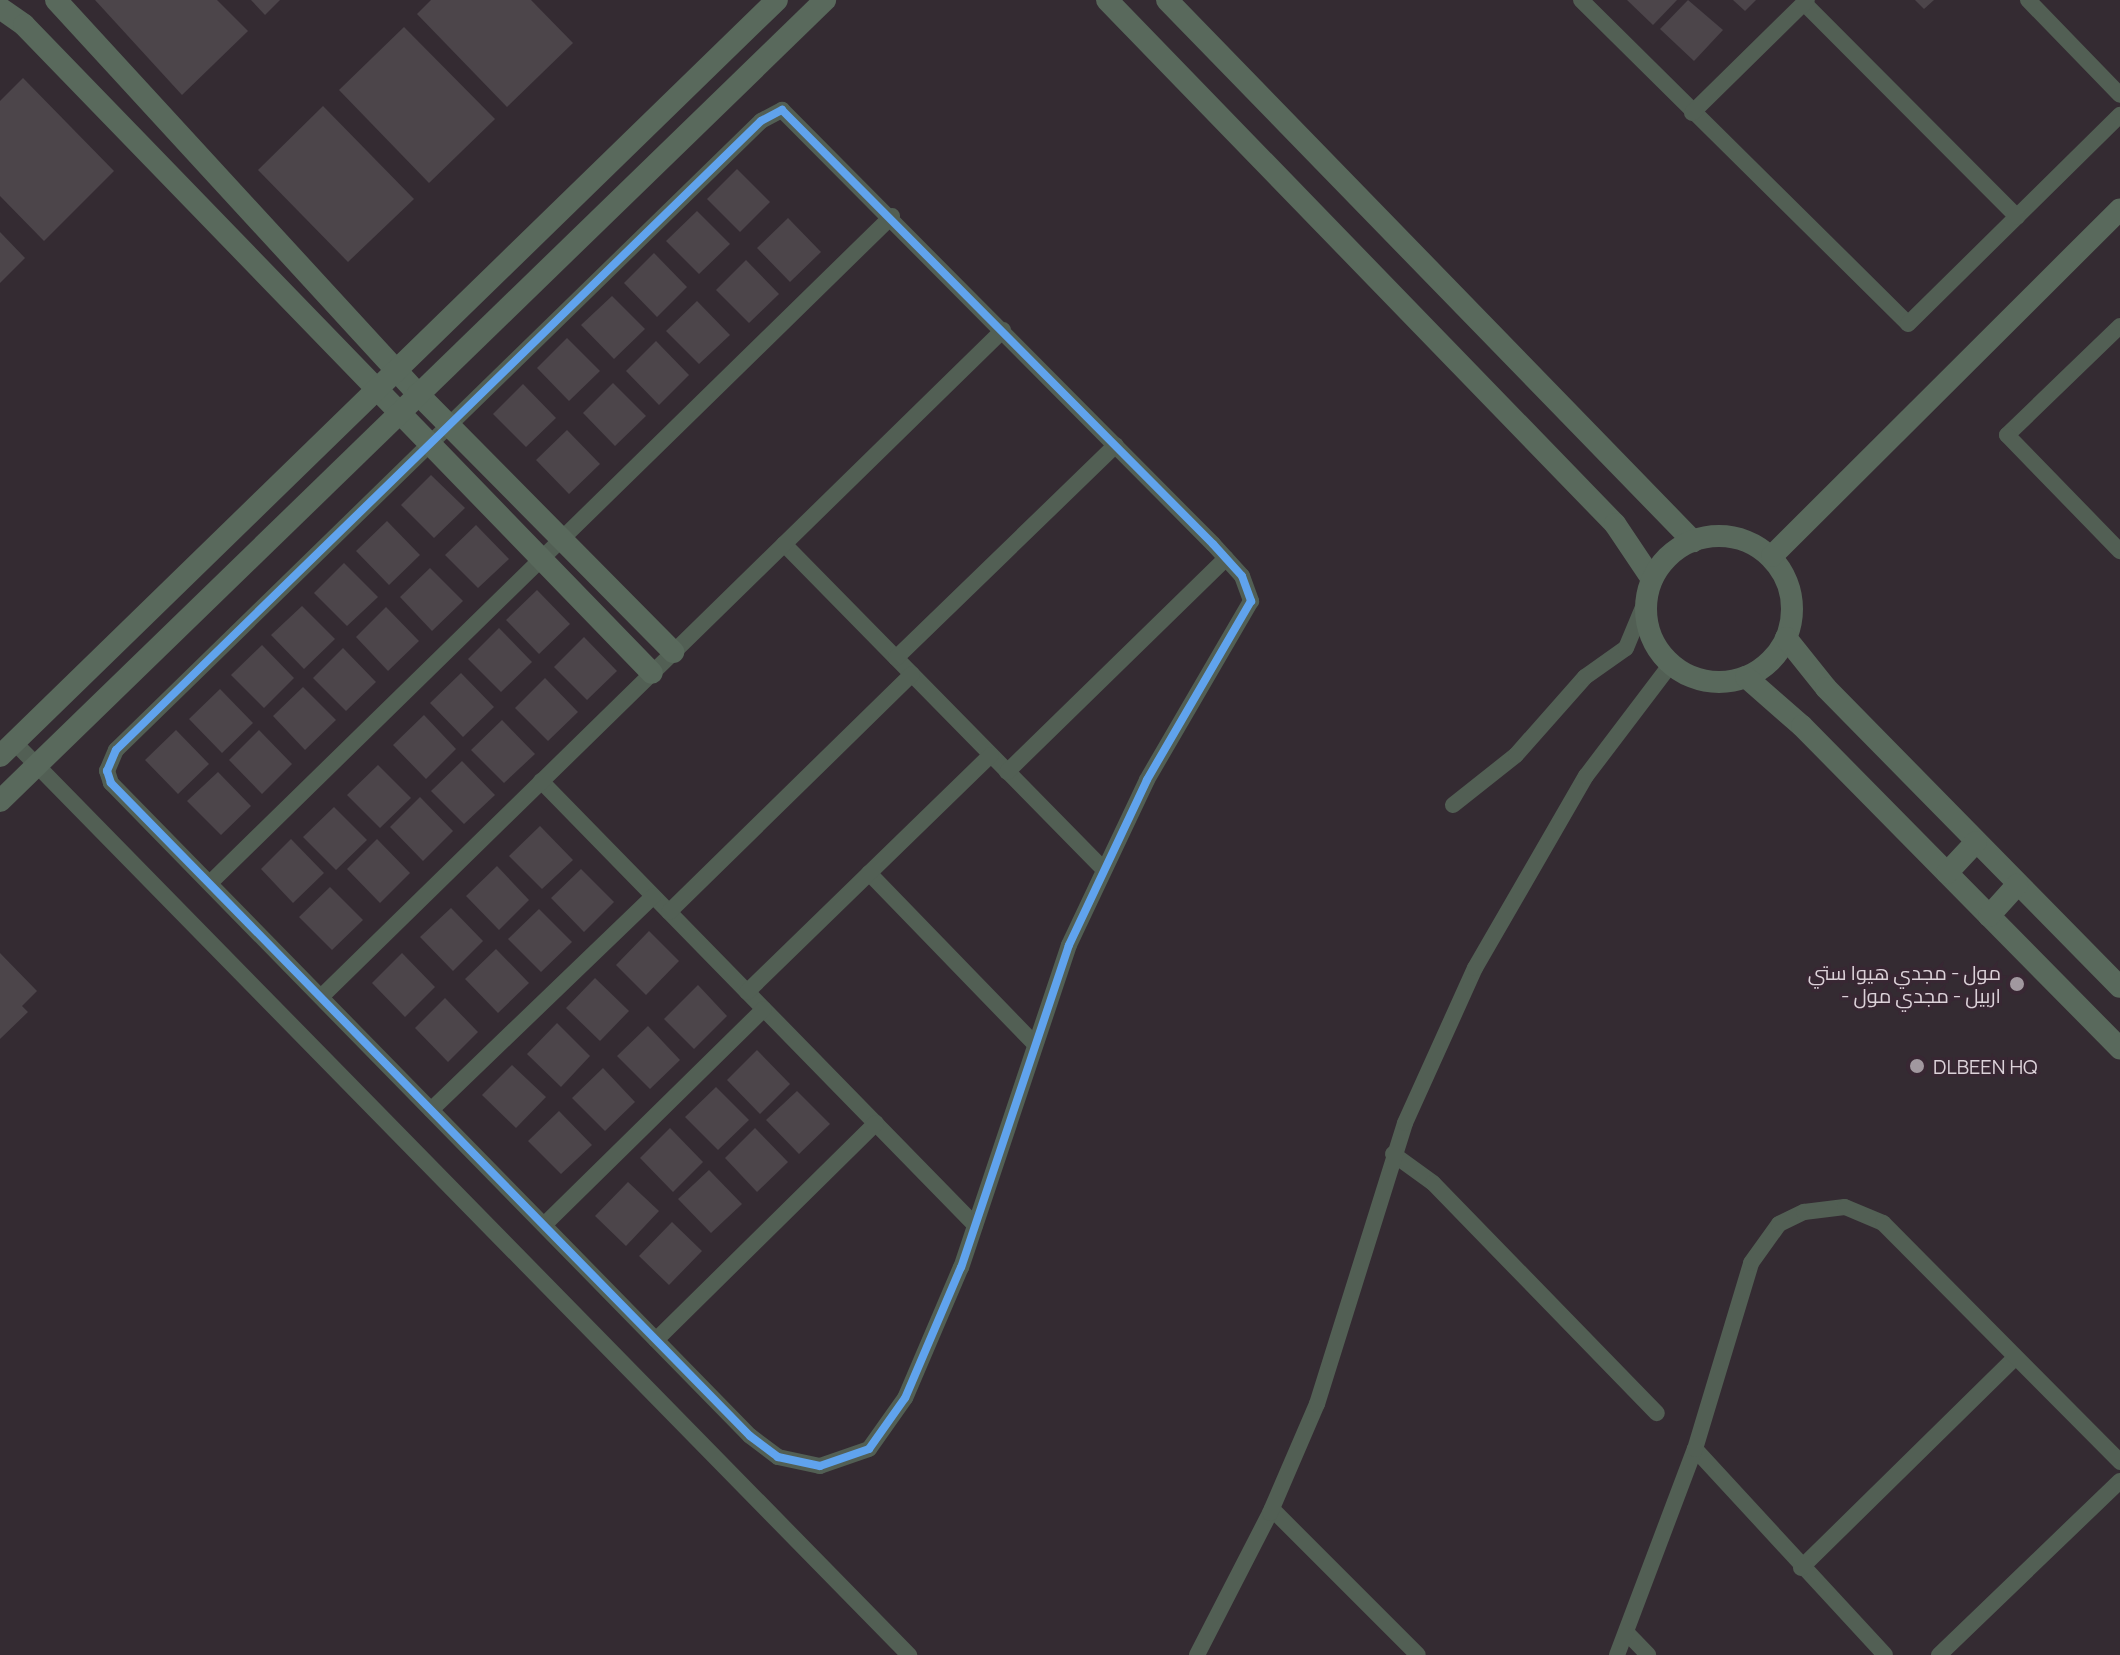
<!DOCTYPE html>
<meta charset="utf-8">
<style>
body{margin:0}
#map{position:relative;width:2120px;height:1655px;overflow:hidden;background:#342b32;font-family:Manrope,Cairo,sans-serif}
div>[style]{position:absolute}
.building>*{inset:0;background:#4c454a}
.street>*{height:16px;margin:-8px;padding:0 8px;transform-origin:8px;border-radius:8px;background:#525f54}
.secondary>*{height:22px;margin:-11px;padding:0 11px;transform-origin:11px;border-radius:11px;background:#59695c}
.secondary>.ring{margin:-11px;padding:0;box-sizing:content-box;background:none;border:22px solid #59695c;border-radius:50%}
.cycleway>*{height:8px;margin:-4px;padding:0 4px;transform-origin:4px;border-radius:4px;background:#60a3ed}
.dots>*{width:22px;height:22px;translate:-50% -50%;box-sizing:border-box;border:4px solid #382733;border-radius:50%}
span{translate:-50% -50%;white-space:nowrap;text-align:center;line-height:1.15;-webkit-text-stroke:6px #382733;paint-order:stroke}
.poi-label{font-size:20px;color:#dcd2d9}
.right{translate:-100% -50%;text-align:right}
.left{translate:0 -50%;text-align:left}
</style>
<div id="map">
<div class="building">
<i style="clip-path:polygon(95px 0,217px 0,248px 31px,182px 95px)"></i>
<i style="clip-path:polygon(251px 0,280px 0,265px 15px)"></i>
<i style="clip-path:polygon(431px 0,531px 0,573px 43px,507px 107px,417px 14px)"></i>
<i style="clip-path:polygon(1627px 0,1677px 0,1653px 25px)"></i>
<i style="clip-path:polygon(1688px 0,1723px 30px,1694px 61px,1660px 29px)"></i>
<i style="clip-path:polygon(1733px 0,1756px 0,1745px 11px)"></i>
<i style="clip-path:polygon(1915px 0,1934px 0,1924px 9px)"></i>
<i style="clip-path:polygon(404px 27px,495px 119px,429px 183px,339px 90px)"></i>
<i style="clip-path:polygon(23px 78px,114px 171px,44px 241px,0 196px,0 101px)"></i>
<i style="clip-path:polygon(323px 106px,414px 199px,348px 262px,258px 170px)"></i>
<i style="clip-path:polygon(737px 169px,770px 202px,740px 232px,707px 199px)"></i>
<i style="clip-path:polygon(697px 211px,730px 244px,699px 274px,666px 241px)"></i>
<i style="clip-path:polygon(788px 218px,821px 252px,790px 282px,757px 248px)"></i>
<i style="clip-path:polygon(0 232px,25px 258px,0 283px)"></i>
<i style="clip-path:polygon(654px 253px,687px 287px,657px 317px,624px 283px)"></i>
<i style="clip-path:polygon(746px 260px,779px 294px,749px 323px,716px 290px)"></i>
<i style="clip-path:polygon(612px 296px,645px 329px,614px 359px,581px 325px)"></i>
<i style="clip-path:polygon(697px 301px,730px 335px,699px 364px,666px 331px)"></i>
<i style="clip-path:polygon(567px 338px,600px 371px,569px 401px,537px 368px)"></i>
<i style="clip-path:polygon(656px 341px,689px 375px,659px 405px,626px 371px)"></i>
<i style="clip-path:polygon(613px 383px,646px 416px,615px 446px,583px 413px)"></i>
<i style="clip-path:polygon(523px 384px,556px 418px,526px 447px,493px 414px)"></i>
<i style="clip-path:polygon(567px 430px,600px 464px,569px 494px,536px 460px)"></i>
<i style="clip-path:polygon(431px 475px,465px 508px,434px 538px,401px 505px)"></i>
<i style="clip-path:polygon(387px 521px,420px 555px,389px 585px,356px 551px)"></i>
<i style="clip-path:polygon(476px 525px,509px 559px,478px 588px,445px 555px)"></i>
<i style="clip-path:polygon(344px 563px,378px 597px,347px 626px,314px 593px)"></i>
<i style="clip-path:polygon(430px 568px,463px 601px,432px 631px,400px 597px)"></i>
<i style="clip-path:polygon(537px 590px,570px 624px,539px 654px,506px 620px)"></i>
<i style="clip-path:polygon(302px 606px,335px 639px,304px 669px,271px 635px)"></i>
<i style="clip-path:polygon(386px 607px,419px 641px,388px 671px,356px 637px)"></i>
<i style="clip-path:polygon(499px 628px,532px 662px,501px 692px,468px 659px)"></i>
<i style="clip-path:polygon(584px 637px,617px 671px,587px 700px,554px 667px)"></i>
<i style="clip-path:polygon(262px 645px,294px 678px,264px 708px,231px 675px)"></i>
<i style="clip-path:polygon(343px 648px,376px 682px,346px 711px,313px 678px)"></i>
<i style="clip-path:polygon(461px 673px,494px 707px,463px 737px,430px 703px)"></i>
<i style="clip-path:polygon(545px 678px,578px 712px,548px 741px,515px 708px)"></i>
<i style="clip-path:polygon(303px 687px,336px 720px,305px 750px,273px 716px)"></i>
<i style="clip-path:polygon(220px 689px,253px 723px,222px 753px,189px 719px)"></i>
<i style="clip-path:polygon(424px 715px,456px 749px,426px 779px,393px 745px)"></i>
<i style="clip-path:polygon(502px 720px,535px 754px,504px 783px,471px 750px)"></i>
<i style="clip-path:polygon(176px 730px,209px 764px,178px 794px,145px 760px)"></i>
<i style="clip-path:polygon(259px 730px,292px 764px,262px 794px,229px 760px)"></i>
<i style="clip-path:polygon(462px 761px,495px 795px,464px 824px,431px 791px)"></i>
<i style="clip-path:polygon(378px 765px,411px 798px,380px 828px,347px 795px)"></i>
<i style="clip-path:polygon(218px 772px,251px 806px,221px 835px,187px 801px)"></i>
<i style="clip-path:polygon(420px 797px,453px 831px,423px 861px,390px 827px)"></i>
<i style="clip-path:polygon(334px 807px,367px 840px,336px 870px,303px 837px)"></i>
<i style="clip-path:polygon(540px 826px,573px 860px,542px 889px,509px 856px)"></i>
<i style="clip-path:polygon(291px 839px,324px 873px,293px 903px,261px 869px)"></i>
<i style="clip-path:polygon(377px 839px,410px 873px,380px 903px,347px 869px)"></i>
<i style="clip-path:polygon(497px 866px,529px 900px,499px 930px,466px 896px)"></i>
<i style="clip-path:polygon(581px 869px,614px 902px,584px 932px,551px 898px)"></i>
<i style="clip-path:polygon(330px 887px,363px 920px,332px 950px,299px 917px)"></i>
<i style="clip-path:polygon(451px 908px,483px 941px,453px 971px,420px 937px)"></i>
<i style="clip-path:polygon(539px 909px,572px 942px,541px 972px,508px 939px)"></i>
<i style="clip-path:polygon(649px 931px,679px 961px,646px 995px,616px 965px)"></i>
<i style="clip-path:polygon(496px 949px,529px 983px,498px 1013px,465px 979px)"></i>
<i style="clip-path:polygon(0 953px,37px 991px,22px 1006px,28px 1012px,0 1039px)"></i>
<i style="clip-path:polygon(402px 953px,435px 987px,405px 1017px,372px 983px)"></i>
<i style="clip-path:polygon(595px 978px,629px 1011px,600px 1041px,566px 1008px)"></i>
<i style="clip-path:polygon(698px 985px,727px 1016px,694px 1049px,664px 1019px)"></i>
<i style="clip-path:polygon(445px 998px,478px 1032px,448px 1062px,415px 1028px)"></i>
<i style="clip-path:polygon(557px 1023px,590px 1056px,561px 1087px,527px 1054px)"></i>
<i style="clip-path:polygon(648px 1026px,680px 1060px,650px 1089px,617px 1056px)"></i>
<i style="clip-path:polygon(757px 1050px,790px 1084px,760px 1114px,727px 1080px)"></i>
<i style="clip-path:polygon(512px 1065px,546px 1097px,516px 1128px,482px 1095px)"></i>
<i style="clip-path:polygon(603px 1068px,635px 1102px,605px 1131px,572px 1098px)"></i>
<i style="clip-path:polygon(716px 1087px,749px 1120px,718px 1150px,685px 1117px)"></i>
<i style="clip-path:polygon(797px 1091px,830px 1124px,799px 1154px,766px 1120px)"></i>
<i style="clip-path:polygon(559px 1111px,592px 1145px,561px 1174px,528px 1141px)"></i>
<i style="clip-path:polygon(670px 1128px,703px 1162px,673px 1192px,640px 1158px)"></i>
<i style="clip-path:polygon(755px 1128px,788px 1162px,757px 1192px,725px 1158px)"></i>
<i style="clip-path:polygon(709px 1170px,742px 1204px,711px 1233px,678px 1199px)"></i>
<i style="clip-path:polygon(628px 1182px,659px 1211px,626px 1246px,595px 1216px)"></i>
<i style="clip-path:polygon(672px 1222px,702px 1251px,669px 1285px,639px 1256px)"></i>
</div>
<div class="street">
<i style="left:1581px;top:0;width:460px;rotate:44.7deg"></i>
<i style="left:1908px;top:324px;width:298px;rotate:-44.6deg"></i>
<i style="left:2028px;top:0;width:132px;rotate:45.9deg"></i>
<i style="left:1804px;top:3px;width:302px;rotate:45.1deg"></i>
<i style="left:782px;top:110px;width:612px;rotate:45.2deg"></i>
<i style="left:1213px;top:544px;width:43px;rotate:47.8deg"></i>
<i style="left:1242px;top:576px;width:27px;rotate:70deg"></i>
<i style="left:1251px;top:601px;width:207px;rotate:120.2deg"></i>
<i style="left:1147px;top:780px;width:183px;rotate:115.3deg"></i>
<i style="left:1069px;top:945px;width:340px;rotate:108.5deg"></i>
<i style="left:961px;top:1267px;width:142px;rotate:113.1deg"></i>
<i style="left:905px;top:1398px;width:62px;rotate:125.2deg"></i>
<i style="left:869px;top:1449px;width:52px;rotate:160.9deg"></i>
<i style="left:820px;top:1466px;width:43px;rotate:-167.9deg"></i>
<i style="left:778px;top:1457px;width:35px;rotate:-143deg"></i>
<i style="left:750px;top:1436px;width:914px;rotate:-134.38deg"></i>
<i style="left:111px;top:783px;width:13px;rotate:-108deg"></i>
<i style="left:107px;top:771px;width:23px;rotate:-67deg"></i>
<i style="left:116px;top:750px;width:901px;rotate:-44.28deg"></i>
<i style="left:761px;top:121px;width:24px;rotate:-28deg"></i>
<i style="left:1692px;top:113px;width:161px;rotate:-44.5deg"></i>
<i style="left:2120px;top:326px;width:157px;rotate:136deg"></i>
<i style="left:2007px;top:435px;width:162px;rotate:45.8deg"></i>
<i style="left:784px;top:544px;width:455px;rotate:45.5deg"></i>
<i style="left:896px;top:658px;width:306px;rotate:-44.1deg"></i>
<i style="left:14px;top:742px;width:1279px;rotate:45.57deg"></i>
<i style="left:1007px;top:772px;width:306px;rotate:-44.3deg"></i>
<i style="left:541px;top:781px;width:621px;rotate:45.65deg"></i>
<i style="left:1453px;top:805px;width:80px;rotate:-38.4deg"></i>
<i style="left:1516px;top:755px;width:104px;rotate:-48.5deg"></i>
<i style="left:1585px;top:677px;width:50px;rotate:-35.3deg"></i>
<i style="left:1626px;top:648px;width:52px;rotate:-67.4deg"></i>
<i style="left:869px;top:873px;width:235px;rotate:45.9deg"></i>
<i style="left:210px;top:883px;width:954px;rotate:-44.36deg"></i>
<i style="left:669px;top:912px;width:340px;rotate:-44.4deg"></i>
<i style="left:747px;top:992px;width:340px;rotate:-44.2deg"></i>
<i style="left:321px;top:997px;width:954px;rotate:-44.36deg"></i>
<i style="left:431px;top:1110px;width:308px;rotate:-43.9deg"></i>
<i style="left:1393px;top:1154px;width:49px;rotate:35.9deg"></i>
<i style="left:1433px;top:1183px;width:321px;rotate:45.8deg"></i>
<i style="left:544px;top:1225px;width:308px;rotate:-44.5deg"></i>
<i style="left:656px;top:1340px;width:309px;rotate:-44.6deg"></i>
<i style="left:1695px;top:1449px;width:280px;rotate:47.3deg"></i>
<i style="left:1272px;top:1509px;width:206px;rotate:45deg"></i>
<i style="left:1801px;top:1568px;width:300px;rotate:-44.5deg"></i>
<i style="left:1628px;top:1634px;width:29px;rotate:46deg"></i>
<i style="left:1197px;top:1655px;width:160px;rotate:-62.8deg"></i>
<i style="left:1270px;top:1513px;width:119px;rotate:-66.7deg"></i>
<i style="left:1317px;top:1404px;width:294px;rotate:-72.6deg"></i>
<i style="left:1405px;top:1123px;width:170px;rotate:-65.7deg"></i>
<i style="left:1475px;top:968px;width:222px;rotate:-60deg"></i>
<i style="left:1586px;top:776px;width:141px;rotate:-52.8deg"></i>
<i style="left:1617px;top:1655px;width:220px;rotate:-69.3deg"></i>
<i style="left:1695px;top:1449px;width:194px;rotate:-73.2deg"></i>
<i style="left:1751px;top:1263px;width:48px;rotate:-54.3deg"></i>
<i style="left:1779px;top:1224px;width:28px;rotate:-26deg"></i>
<i style="left:1804px;top:1212px;width:41px;rotate:-7deg"></i>
<i style="left:1845px;top:1207px;width:41px;rotate:22.8deg"></i>
<i style="left:1883px;top:1223px;width:337px;rotate:45.2deg"></i>
<i style="left:1939px;top:1655px;width:251px;rotate:-43.9deg"></i>
</div>
<div class="secondary">
<i style="left:56px;top:0;width:535px;rotate:47.42deg"></i>
<i style="left:418px;top:394px;width:363px;rotate:45.3deg"></i>
<i style="left:1107px;top:0;width:730px;rotate:45.89deg"></i>
<i style="left:1615px;top:524px;width:66px;rotate:56.1deg"></i>
<i style="left:1167px;top:0;width:755px;rotate:45.81deg"></i>
<i style="left:0;top:8px;width:29px;rotate:35deg"></i>
<i style="left:24px;top:25px;width:902px;rotate:45.9deg"></i>
<i class="ring" style="left:1646px;top:536px;width:124px;height:124px"></i>
<i style="left:1772px;top:556px;width:491px;rotate:-44.9deg"></i>
<i style="left:1786px;top:638px;width:64px;rotate:51.3deg"></i>
<i style="left:1826px;top:688px;width:419px;rotate:45.5deg"></i>
<i style="left:1746px;top:677px;width:74px;rotate:41.2deg"></i>
<i style="left:1802px;top:726px;width:453px;rotate:45.4deg"></i>
<i style="left:0;top:756px;width:1084px;rotate:-44.22deg"></i>
<i style="left:0;top:801px;width:1150px;rotate:-44.15deg"></i>
<i style="left:1947px;top:873px;width:42px;rotate:-46.9deg"></i>
<i style="left:1989px;top:916px;width:42px;rotate:-47.9deg"></i>
</div>
<div class="cycleway">
<i style="left:782px;top:110px;width:612px;rotate:45.2deg"></i>
<i style="left:1213px;top:544px;width:43px;rotate:47.8deg"></i>
<i style="left:1242px;top:576px;width:27px;rotate:70deg"></i>
<i style="left:1251px;top:601px;width:207px;rotate:120.2deg"></i>
<i style="left:1147px;top:780px;width:183px;rotate:115.3deg"></i>
<i style="left:1069px;top:945px;width:340px;rotate:108.5deg"></i>
<i style="left:961px;top:1267px;width:142px;rotate:113.1deg"></i>
<i style="left:905px;top:1398px;width:62px;rotate:125.2deg"></i>
<i style="left:869px;top:1449px;width:52px;rotate:160.9deg"></i>
<i style="left:820px;top:1466px;width:43px;rotate:-167.9deg"></i>
<i style="left:778px;top:1457px;width:35px;rotate:-143deg"></i>
<i style="left:750px;top:1436px;width:914px;rotate:-134.38deg"></i>
<i style="left:111px;top:783px;width:13px;rotate:-108deg"></i>
<i style="left:107px;top:771px;width:23px;rotate:-67deg"></i>
<i style="left:116px;top:750px;width:901px;rotate:-44.28deg"></i>
<i style="left:761px;top:121px;width:24px;rotate:-28deg"></i>
</div>
<div class="dots">
<i style="left:2017px;top:984px;background:#a1989f"></i>
<i style="left:1917px;top:1066px;background:#a1989f"></i>
</div>
<div class="poi-label">
<span class="right" style="left:2001px;top:984px">مول - مجدي هيوا ستي<br>- اربيل - مجدي مول</span>
<span class="left" style="left:1933px;top:1066px">DLBEEN HQ</span>
</div>
</div>
